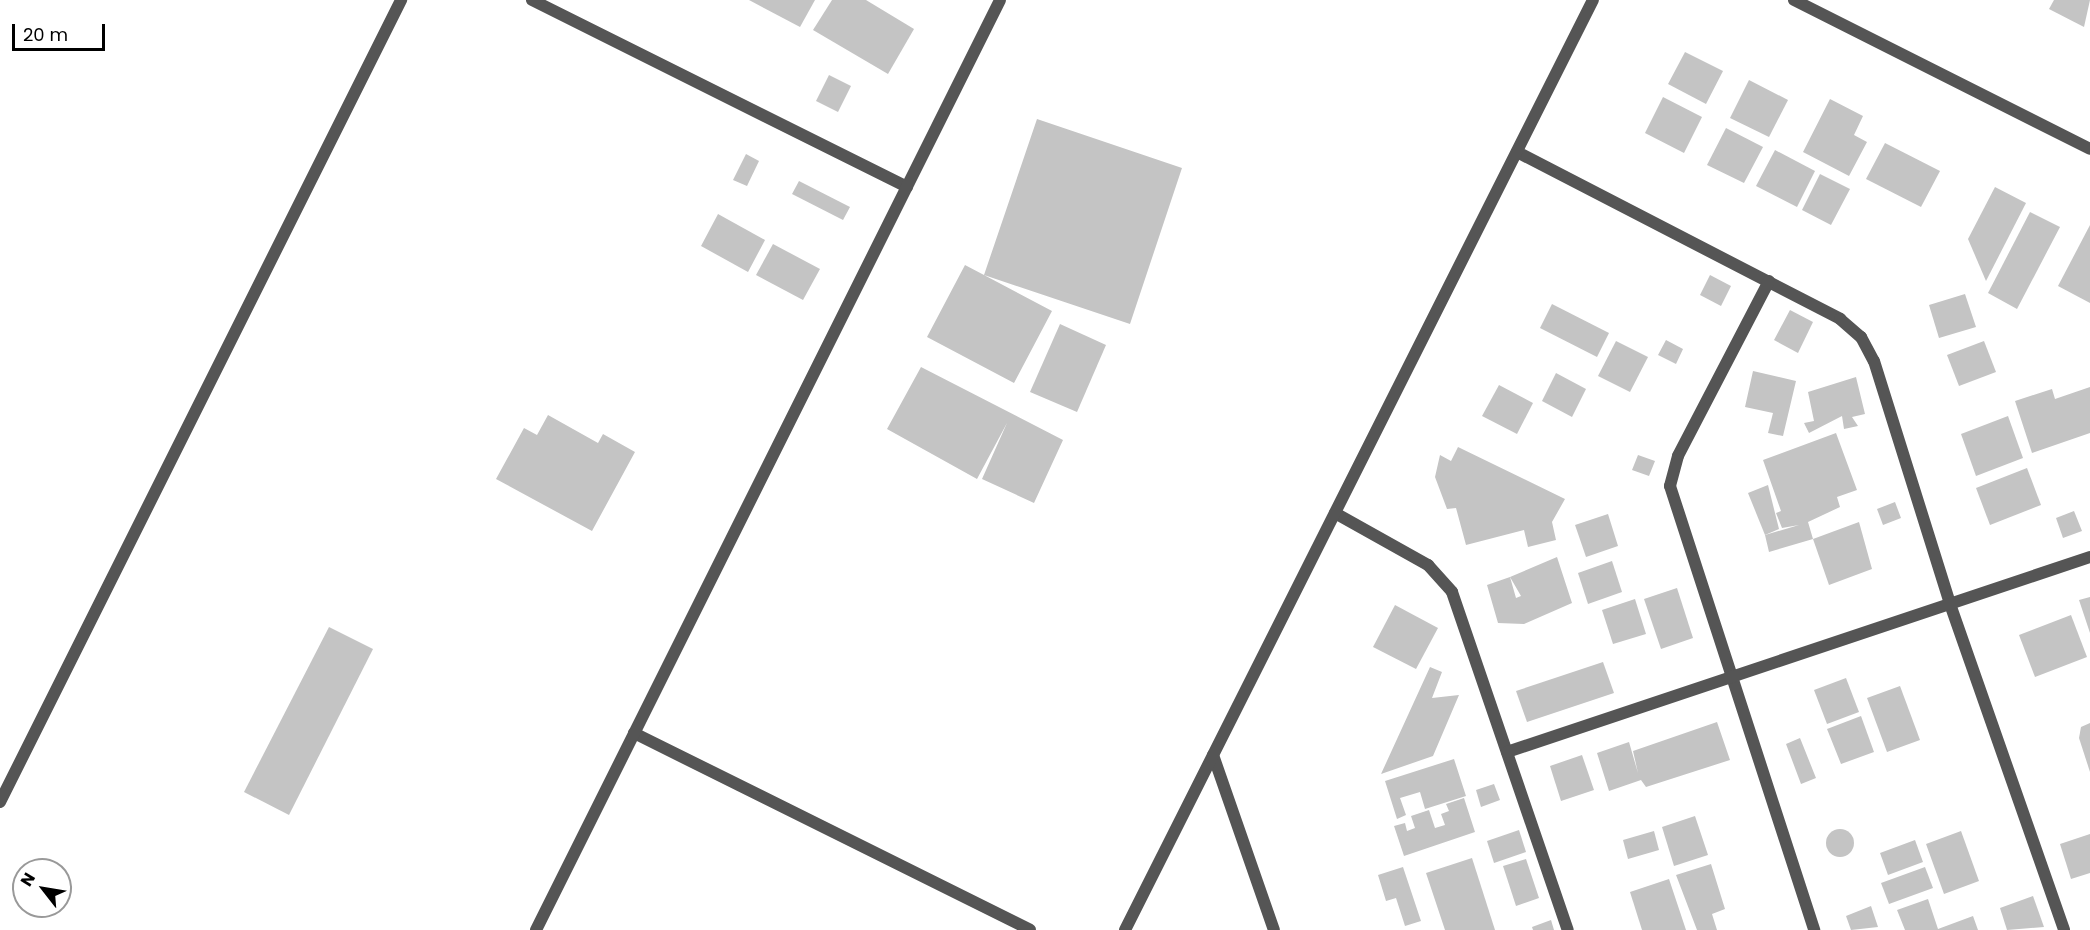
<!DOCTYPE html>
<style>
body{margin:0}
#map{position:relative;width:2090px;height:930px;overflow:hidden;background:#fff;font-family:Poppins,sans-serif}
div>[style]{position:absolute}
.building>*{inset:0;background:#c4c4c4}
.round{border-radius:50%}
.minor>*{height:12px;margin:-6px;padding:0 6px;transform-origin:6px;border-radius:6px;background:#555}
span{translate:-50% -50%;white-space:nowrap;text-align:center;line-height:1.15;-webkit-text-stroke:5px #fff;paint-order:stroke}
.north{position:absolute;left:12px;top:858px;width:60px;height:60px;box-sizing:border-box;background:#fff;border:2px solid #999;border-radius:50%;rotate:301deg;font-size:16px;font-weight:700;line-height:24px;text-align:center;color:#000}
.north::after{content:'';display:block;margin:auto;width:21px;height:27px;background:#000;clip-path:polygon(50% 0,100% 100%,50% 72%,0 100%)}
.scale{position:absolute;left:12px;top:24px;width:93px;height:27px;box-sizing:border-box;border:3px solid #000;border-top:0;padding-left:8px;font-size:18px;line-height:21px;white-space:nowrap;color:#000;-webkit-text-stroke:4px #fff;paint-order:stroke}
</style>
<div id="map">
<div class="building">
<i style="clip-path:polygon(749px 0,815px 0,800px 27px)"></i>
<i style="clip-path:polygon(832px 0,866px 0,914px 29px,888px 74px,813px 30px)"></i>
<i style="clip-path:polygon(2054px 0,2090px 0,2084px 27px,2049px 9px)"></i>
<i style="clip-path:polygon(1685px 52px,1723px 71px,1706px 104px,1668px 84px)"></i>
<i style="clip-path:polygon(829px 75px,851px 86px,838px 112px,816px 101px)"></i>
<i style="clip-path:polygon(1749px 80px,1788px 100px,1769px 137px,1730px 118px)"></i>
<i style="clip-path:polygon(1663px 97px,1702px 117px,1684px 153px,1645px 133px)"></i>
<i style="clip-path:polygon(1830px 99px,1863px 116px,1854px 135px,1867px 142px,1849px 176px,1803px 152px)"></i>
<i style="clip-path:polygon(1037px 119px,1182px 168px,1130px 324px,984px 275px,1052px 311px,1014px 383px,927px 337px,965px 265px,984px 275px)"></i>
<i style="clip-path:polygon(1726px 128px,1763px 147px,1744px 183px,1707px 165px)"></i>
<i style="clip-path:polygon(1885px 143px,1940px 171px,1921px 207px,1866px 179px)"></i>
<i style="clip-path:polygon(1775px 150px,1815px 171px,1797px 207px,1756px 186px)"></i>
<i style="clip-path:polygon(746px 154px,759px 161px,747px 186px,733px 180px)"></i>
<i style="clip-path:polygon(1820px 174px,1850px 189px,1831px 225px,1802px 210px)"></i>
<i style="clip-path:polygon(799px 181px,850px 207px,843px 220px,792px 194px)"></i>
<i style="clip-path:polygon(1995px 187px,2026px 203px,1986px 281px,1968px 239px)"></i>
<i style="clip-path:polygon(2030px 212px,2060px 227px,2017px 309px,1988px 293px)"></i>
<i style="clip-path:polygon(718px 214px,765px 240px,748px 272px,701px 246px)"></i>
<i style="clip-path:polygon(2090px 225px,2090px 303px,2058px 286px)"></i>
<i style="clip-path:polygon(773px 244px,820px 269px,803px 300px,756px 275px)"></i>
<i style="clip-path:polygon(1710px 275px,1731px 286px,1721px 306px,1700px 295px)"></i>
<i style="clip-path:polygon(1965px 294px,1976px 327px,1939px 338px,1929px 305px)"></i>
<i style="clip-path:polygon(1552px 304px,1609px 333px,1597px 357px,1540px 328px)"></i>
<i style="clip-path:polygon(1790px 310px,1813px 322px,1798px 353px,1774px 340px)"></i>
<i style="clip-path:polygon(1060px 324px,1106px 345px,1077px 412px,1030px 392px)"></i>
<i style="clip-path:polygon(1666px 340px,1683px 349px,1676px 364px,1658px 355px)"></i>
<i style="clip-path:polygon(1616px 341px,1648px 357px,1630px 392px,1598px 376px)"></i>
<i style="clip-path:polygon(1984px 341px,1996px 372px,1959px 386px,1947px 355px)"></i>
<i style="clip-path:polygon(921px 367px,1063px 440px,1034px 503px,982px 479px,1007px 423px,977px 479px,887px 429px)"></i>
<i style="clip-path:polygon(1753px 371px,1796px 381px,1783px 436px,1768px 433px,1773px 413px,1745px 407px)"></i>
<i style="clip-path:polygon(1556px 373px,1586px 389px,1572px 417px,1542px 401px)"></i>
<i style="clip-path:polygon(1856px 377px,1865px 414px,1852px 417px,1858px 426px,1844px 429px,1842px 416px,1809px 433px,1804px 423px,1814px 421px,1808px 392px)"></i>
<i style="clip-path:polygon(1499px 385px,1533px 403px,1517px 434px,1482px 416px)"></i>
<i style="clip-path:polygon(2090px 387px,2090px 433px,2032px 453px,2015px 401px,2052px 389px,2055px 399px)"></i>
<i style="clip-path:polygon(548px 415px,598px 443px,603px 434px,635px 452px,592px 531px,496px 479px,524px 428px,537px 435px)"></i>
<i style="clip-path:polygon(2008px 416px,2023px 458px,1976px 476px,1961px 434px)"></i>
<i style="clip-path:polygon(1836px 433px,1857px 490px,1837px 497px,1840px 507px,1808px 522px,1813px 539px,1769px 552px,1765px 535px,1799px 525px,1782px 528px,1776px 513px,1781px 511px,1763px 460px)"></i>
<i style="clip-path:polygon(1458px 447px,1565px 499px,1552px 522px,1556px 540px,1528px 547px,1524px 530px,1466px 545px,1456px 508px,1447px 509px,1435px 477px,1440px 455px,1451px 461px)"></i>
<i style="clip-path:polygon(1638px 455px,1655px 461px,1649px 476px,1632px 470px)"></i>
<i style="clip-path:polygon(2027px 468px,2041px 505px,1990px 525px,1976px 488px)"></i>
<i style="clip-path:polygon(1768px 485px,1779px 529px,1765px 535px,1748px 493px)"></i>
<i style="clip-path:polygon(1895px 502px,1901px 518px,1883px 525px,1877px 509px)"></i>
<i style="clip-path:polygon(2074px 511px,2082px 531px,2063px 538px,2056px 518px)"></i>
<i style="clip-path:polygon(1608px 514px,1618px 546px,1586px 557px,1575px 525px)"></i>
<i style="clip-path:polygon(1859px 522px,1872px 569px,1829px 585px,1813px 539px)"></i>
<i style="clip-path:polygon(1557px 557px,1572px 603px,1524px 624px,1498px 623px,1487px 585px,1510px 577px,1516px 598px,1521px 596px,1510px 577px)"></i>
<i style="clip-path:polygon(1612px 561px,1622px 592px,1588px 604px,1578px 573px)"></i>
<i style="clip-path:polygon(1677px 588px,1693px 638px,1661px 649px,1644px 599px)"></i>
<i style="clip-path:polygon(2090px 597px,2090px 633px,2079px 600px)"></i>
<i style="clip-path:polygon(1635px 599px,1646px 634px,1613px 644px,1602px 610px)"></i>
<i style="clip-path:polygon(1395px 605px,1438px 628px,1416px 669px,1373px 647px)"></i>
<i style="clip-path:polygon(2071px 615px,2087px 657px,2035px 677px,2019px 635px)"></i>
<i style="clip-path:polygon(329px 627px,373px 649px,289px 815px,244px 792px)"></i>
<i style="clip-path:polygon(1603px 662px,1614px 693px,1527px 722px,1516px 691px)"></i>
<i style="clip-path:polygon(1430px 667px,1442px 672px,1432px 698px,1459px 695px,1433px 756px,1381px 774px)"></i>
<i style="clip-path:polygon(1846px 678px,1859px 712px,1827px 724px,1814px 690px)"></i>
<i style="clip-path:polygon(1900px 686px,1920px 740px,1887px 752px,1867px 698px)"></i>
<i style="clip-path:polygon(1861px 716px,1874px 752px,1841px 764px,1827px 729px)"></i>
<i style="clip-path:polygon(1717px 722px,1730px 760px,1646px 787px,1641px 780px,1609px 791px,1597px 753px,1629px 742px,1638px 773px,1633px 751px)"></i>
<i style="clip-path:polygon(2090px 723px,2090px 772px,2079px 738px,2081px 727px)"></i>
<i style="clip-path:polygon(1800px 738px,1816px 778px,1801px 784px,1786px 744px)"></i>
<i style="clip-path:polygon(1582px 755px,1594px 790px,1561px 801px,1550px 766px)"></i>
<i style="clip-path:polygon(1454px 759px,1466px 796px,1425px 809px,1420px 792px,1400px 798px,1406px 815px,1397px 819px,1385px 781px)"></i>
<i style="clip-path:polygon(1494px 784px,1500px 800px,1481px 807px,1476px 790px)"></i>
<i style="clip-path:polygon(1464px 798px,1475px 832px,1404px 856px,1394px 826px,1405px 823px,1407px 831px,1415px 828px,1411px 816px,1429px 810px,1435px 828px,1445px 825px,1441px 814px,1449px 811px,1446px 804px)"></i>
<i style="clip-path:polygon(1695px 816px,1708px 855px,1674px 866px,1662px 827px)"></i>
<i class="round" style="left:1826px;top:829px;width:28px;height:28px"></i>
<i style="clip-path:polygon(1519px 830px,1526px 852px,1494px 863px,1487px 841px)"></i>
<i style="clip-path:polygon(1654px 831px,1659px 850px,1628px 859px,1623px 840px)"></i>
<i style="clip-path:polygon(1961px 831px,1979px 881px,1944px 894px,1926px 844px)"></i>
<i style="clip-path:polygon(2090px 834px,2090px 873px,2071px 879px,2060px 844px)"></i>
<i style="clip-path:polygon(1915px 840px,1923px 862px,1888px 875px,1880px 853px)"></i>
<i style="clip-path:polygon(1472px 858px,1495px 930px,1445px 930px,1426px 873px)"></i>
<i style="clip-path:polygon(1526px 859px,1539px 898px,1516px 906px,1503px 866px)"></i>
<i style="clip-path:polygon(1711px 864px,1725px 909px,1712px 914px,1717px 930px,1697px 930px,1676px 875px)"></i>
<i style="clip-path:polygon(1403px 867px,1421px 921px,1405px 926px,1396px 898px,1386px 901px,1378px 875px)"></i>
<i style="clip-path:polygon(1925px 867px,1933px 888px,1889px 904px,1881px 883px)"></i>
<i style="clip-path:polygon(1669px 879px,1686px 930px,1642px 930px,1630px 892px)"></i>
<i style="clip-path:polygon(2033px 896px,2044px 927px,2007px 930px,2000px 908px)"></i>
<i style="clip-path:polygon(1928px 899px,1938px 929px,1973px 916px,1978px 930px,1905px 930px,1897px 910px)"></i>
<i style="clip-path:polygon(1871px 906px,1878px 927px,1851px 930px,1846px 916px)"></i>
<i style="clip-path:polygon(1551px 920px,1554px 930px,1533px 930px,1532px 927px)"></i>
</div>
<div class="minor">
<i style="left:532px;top:0;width:419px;rotate:26.5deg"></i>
<i style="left:1794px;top:0;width:331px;rotate:26.7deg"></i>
<i style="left:1517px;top:152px;width:364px;rotate:27.3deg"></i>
<i style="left:1840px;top:319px;width:28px;rotate:41deg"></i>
<i style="left:1861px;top:337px;width:27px;rotate:62deg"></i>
<i style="left:1874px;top:361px;width:255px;rotate:72.6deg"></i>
<i style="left:1950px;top:604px;width:345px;rotate:70.7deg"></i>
<i style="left:1769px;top:281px;width:197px;rotate:117.5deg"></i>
<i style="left:1678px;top:456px;width:31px;rotate:105deg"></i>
<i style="left:1670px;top:486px;width:467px;rotate:72deg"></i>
<i style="left:1335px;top:513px;width:107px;rotate:29.2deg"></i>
<i style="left:1428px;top:565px;width:36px;rotate:48deg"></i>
<i style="left:1452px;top:592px;width:357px;rotate:71.1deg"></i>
<i style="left:634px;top:733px;width:442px;rotate:26.4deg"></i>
<i style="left:1507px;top:752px;width:615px;rotate:-18.49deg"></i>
<i style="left:1213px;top:755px;width:185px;rotate:70.8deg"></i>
<i style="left:0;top:802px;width:897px;rotate:-63.43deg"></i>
<i style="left:536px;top:930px;width:1039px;rotate:-63.48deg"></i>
<i style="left:1125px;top:930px;width:1041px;rotate:-63.29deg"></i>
</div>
<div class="north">N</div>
<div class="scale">20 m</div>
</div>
